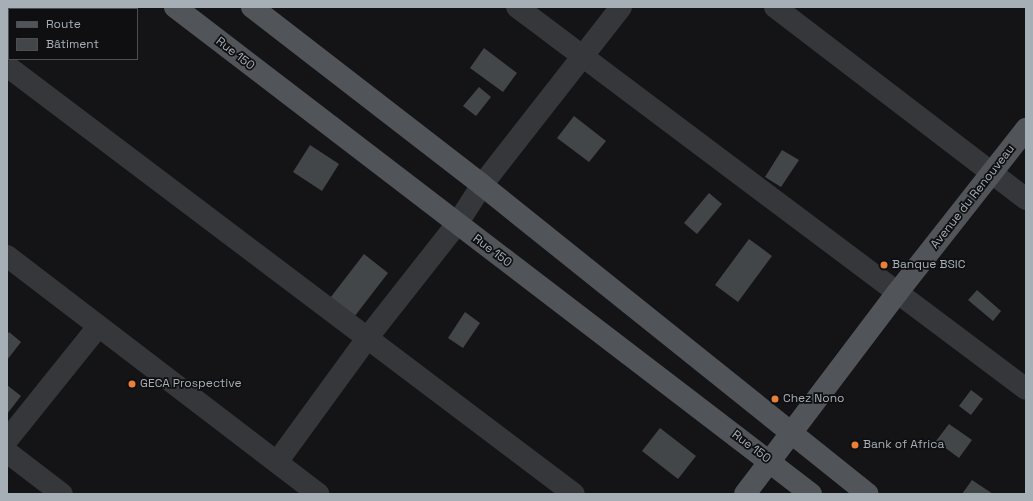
<!DOCTYPE html>
<meta charset="utf-8">
<style>
body{margin:0}
#map{position:relative;width:1033px;height:501px;overflow:hidden;background:#141416;font-family:"Space Grotesk",sans-serif}
div>[style]{position:absolute}
.building>*{inset:0;background:#434649}
.minor>*{height:22px;margin:-11px;padding:0 11px;transform-origin:11px;border-radius:11px;background:#35373a}
.major>*{height:22px;margin:-11px;padding:0 11px;transform-origin:11px;border-radius:11px;background:#515559}
.dots>*{width:11px;height:11px;translate:-50% -50%;box-sizing:border-box;border:2px solid #0f0f11;border-radius:50%}
span{translate:-50% -50%;white-space:nowrap;text-align:center;line-height:1.15;-webkit-text-stroke:3.5px #0f0f11;paint-order:stroke}
.street-label{font-size:12px;color:#a6afb5}
.poi-label{font-size:12px;color:#a6afb5}
.left{translate:0 -50%;text-align:left}
.frame{position:absolute;inset:0;border:8px solid #a6afb5;pointer-events:none}
.legend{position:absolute;left:8px;top:8px;width:130px;height:52px;box-sizing:border-box;background:#0f0f11;border:1px solid #4b4f53;margin:0;padding:5px 7px;list-style:none;font-size:12px;color:#a6afb5}
.legend li{display:flex;align-items:center;gap:8px;height:20px}
.legend b{width:20px;border:1px solid #4b4f53}
</style>
<div id="map">
<div class="building">
<i style="clip-path:polygon(484px 48px,517px 73px,503px 92px,470px 68px)"></i>
<i style="clip-path:polygon(479px 87px,491px 97px,476px 116px,463px 106px)"></i>
<i style="clip-path:polygon(574px 116px,606px 141px,589px 162px,557px 138px)"></i>
<i style="clip-path:polygon(310px 145px,339px 164px,322px 191px,293px 172px)"></i>
<i style="clip-path:polygon(782px 150px,799px 160px,781px 187px,765px 177px)"></i>
<i style="clip-path:polygon(709px 193px,722px 204px,697px 234px,684px 223px)"></i>
<i style="clip-path:polygon(749px 239px,772px 256px,738px 302px,715px 285px)"></i>
<i style="clip-path:polygon(364px 254px,388px 273px,351px 321px,327px 302px)"></i>
<i style="clip-path:polygon(977px 290px,1001px 311px,993px 321px,968px 300px)"></i>
<i style="clip-path:polygon(465px 312px,480px 323px,463px 348px,448px 338px)"></i>
<i style="clip-path:polygon(9px 332px,21px 342px,7px 360px,7px 335px)"></i>
<i style="clip-path:polygon(7px 385px,21px 396px,7px 414px)"></i>
<i style="clip-path:polygon(971px 390px,983px 399px,971px 415px,959px 406px)"></i>
<i style="clip-path:polygon(949px 424px,972px 440px,959px 458px,936px 441px)"></i>
<i style="clip-path:polygon(660px 428px,696px 456px,678px 479px,642px 451px)"></i>
<i style="clip-path:polygon(972px 480px,993px 494px,962px 494px)"></i>
</div>
<div class="minor">
<i style="left:517px;top:7px;width:636px;rotate:36.89deg"></i>
<i style="left:775px;top:7px;width:316px;rotate:37.4deg"></i>
<i style="left:7px;top:66px;width:710px;rotate:37.05deg"></i>
<i style="left:7px;top:256px;width:392px;rotate:37.4deg"></i>
<i style="left:7px;top:440px;width:145px;rotate:-51.2deg"></i>
<i style="left:7px;top:452px;width:69px;rotate:37.4deg"></i>
<i style="left:277px;top:462px;width:155px;rotate:-53.9deg"></i>
<i style="left:368px;top:337px;width:144px;rotate:-51.8deg"></i>
<i style="left:457px;top:224px;width:46px;rotate:-57.3deg"></i>
<i style="left:482px;top:185px;width:226px;rotate:-52deg"></i>
</div>
<div class="major">
<i style="left:175px;top:7px;width:801px;rotate:37.44deg"></i>
<i style="left:252px;top:7px;width:291px;rotate:37.7deg"></i>
<i style="left:482px;top:185px;width:494px;rotate:38.7deg"></i>
<i style="left:745px;top:494px;width:252px;rotate:-52.9deg"></i>
<i style="left:897px;top:293px;width:209px;rotate:-51.8deg"></i>
</div>
<div class="dots">
<i style="left:884px;top:265px;background:#e97f39"></i>
<i style="left:132px;top:384px;background:#e97f39"></i>
<i style="left:775px;top:399px;background:#e97f39"></i>
<i style="left:855px;top:445px;background:#e97f39"></i>
</div>
<div class="street-label">
<span style="left:235px;top:54px;rotate:38deg">Rue 150</span>
<span style="left:973px;top:197px;rotate:-52deg">Avenue du Renouveau</span>
<span style="left:492px;top:251px;rotate:37deg">Rue 150</span>
<span style="left:751px;top:447px;rotate:37deg">Rue 150</span>
</div>
<div class="poi-label">
<span class="left" style="left:892px;top:265px">Banque BSIC</span>
<span class="left" style="left:140px;top:384px">GECA Prospective</span>
<span class="left" style="left:783px;top:399px">Chez Nono</span>
<span class="left" style="left:863px;top:445px">Bank of Africa</span>
</div>
<div class="frame"></div>
<ul class="legend">
<li><b style="height:5px;background:#515559"></b>Route</li>
<li><b style="height:11px;background:#434649"></b>Bâtiment</li>
</ul>
</div>
